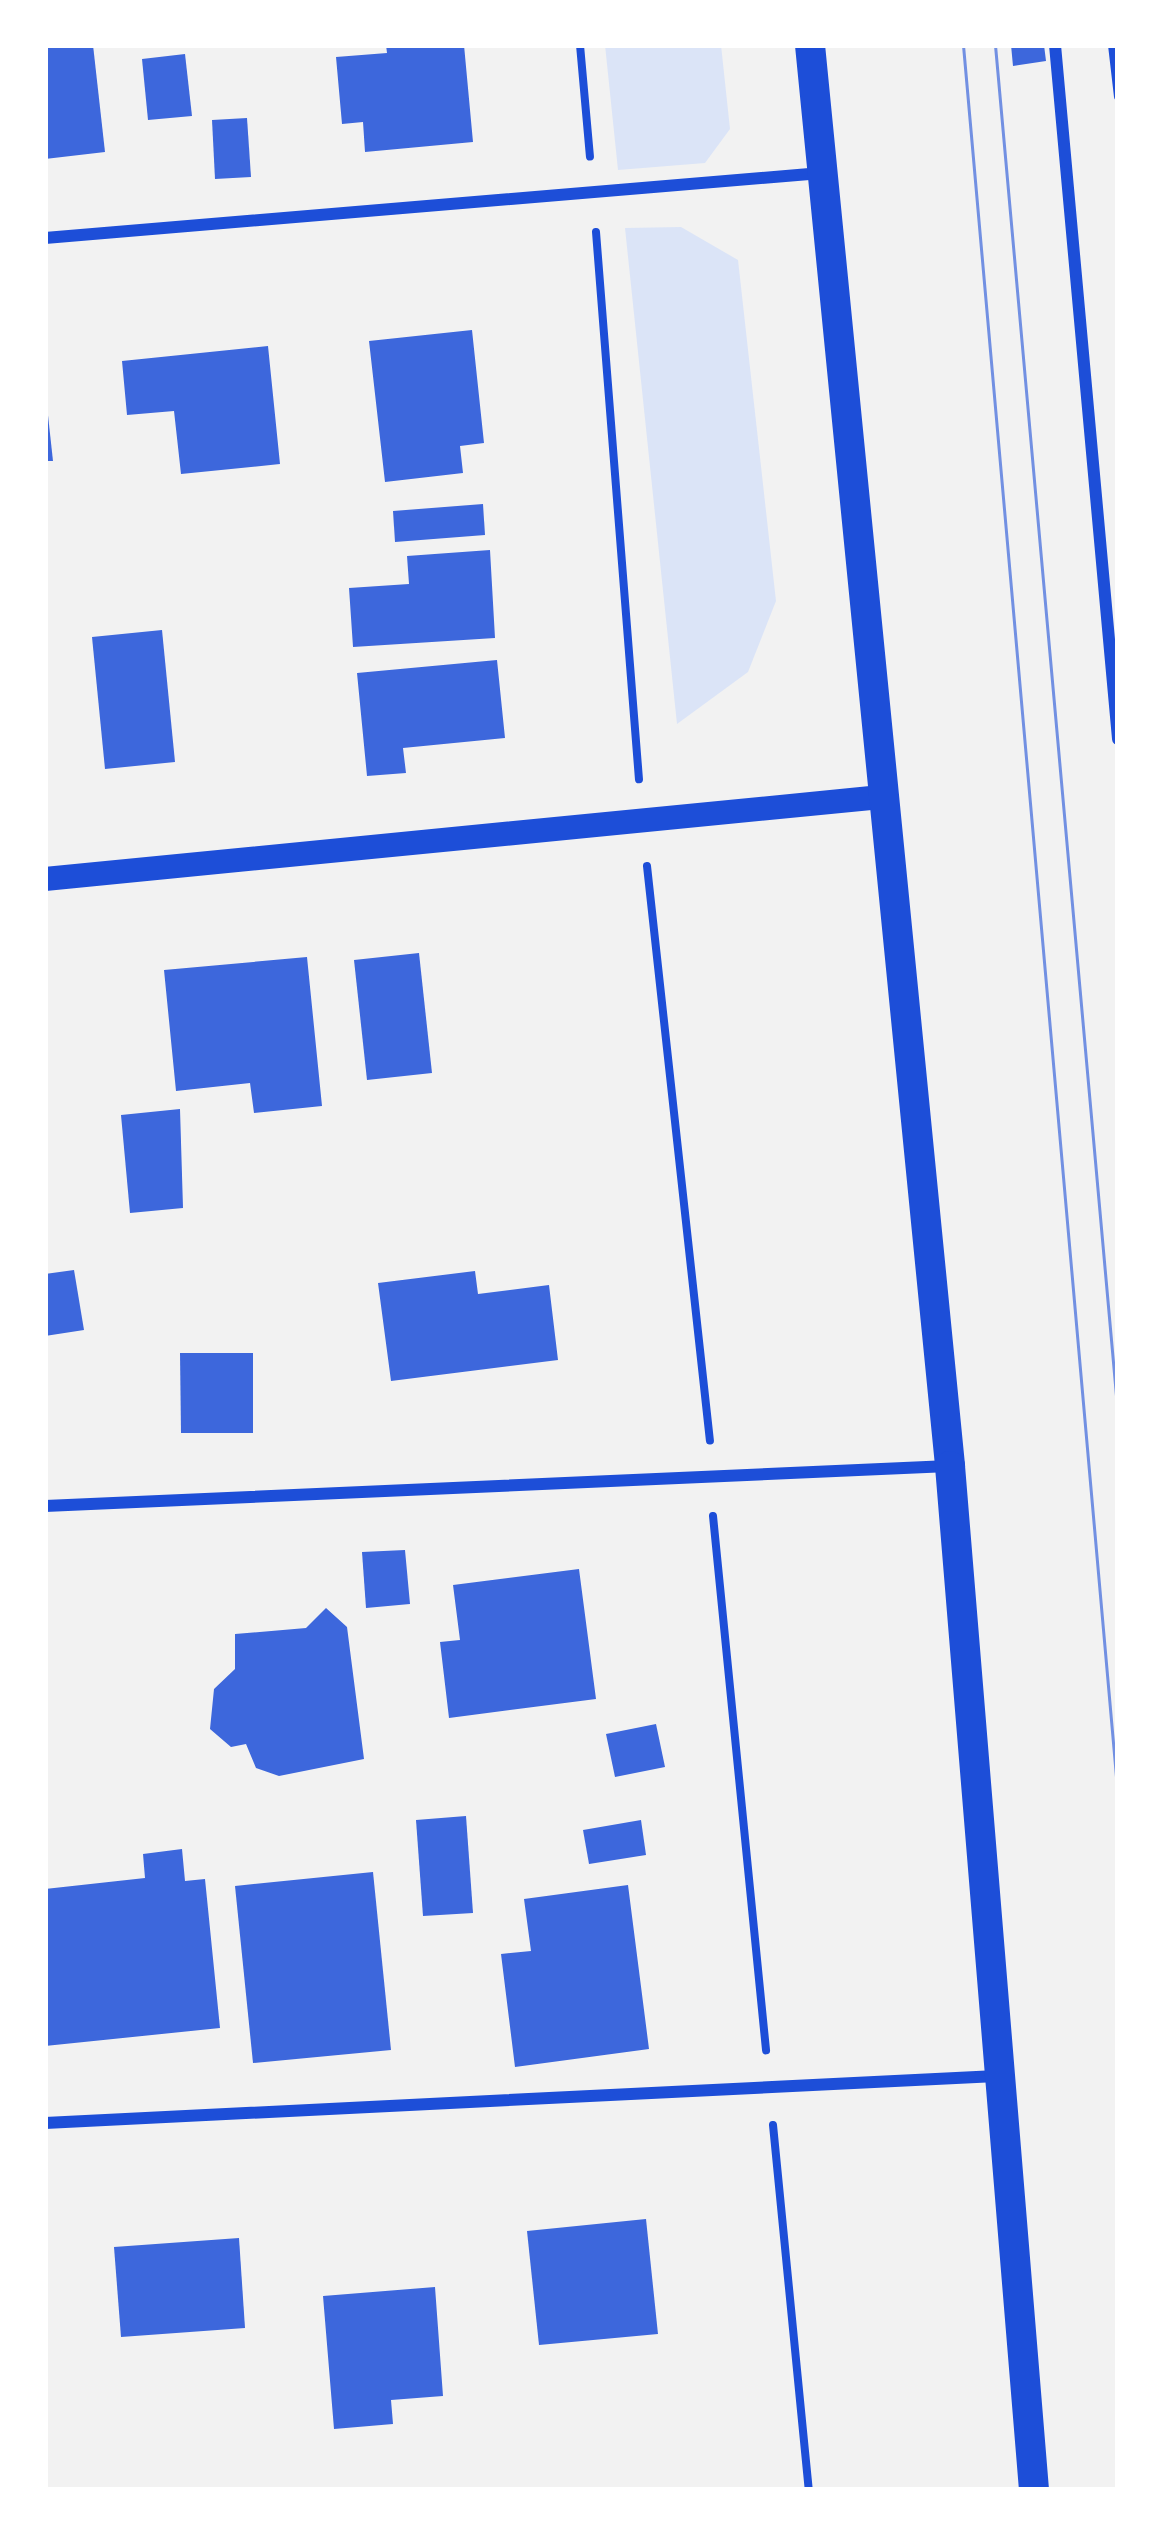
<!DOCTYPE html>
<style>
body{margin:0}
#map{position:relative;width:1163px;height:2535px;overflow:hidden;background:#f2f2f2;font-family:"Alegreya Sans",sans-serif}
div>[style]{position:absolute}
.green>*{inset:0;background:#dbe4f7}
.building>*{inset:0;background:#3d67dc}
.path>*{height:8px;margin:-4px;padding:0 4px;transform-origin:4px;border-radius:4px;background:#1d4ed8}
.minor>*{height:12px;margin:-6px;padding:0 6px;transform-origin:6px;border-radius:6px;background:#1d4ed8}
.secondary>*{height:24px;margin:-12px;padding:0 12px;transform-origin:12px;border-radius:12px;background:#1d4ed8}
.primary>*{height:30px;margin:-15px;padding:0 15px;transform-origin:15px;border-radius:15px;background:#1d4ed8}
.tram>*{height:3px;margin:-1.5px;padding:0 1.5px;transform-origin:1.5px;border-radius:1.5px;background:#7290e2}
span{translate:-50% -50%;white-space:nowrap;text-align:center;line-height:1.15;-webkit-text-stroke:9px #fff;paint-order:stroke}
.frame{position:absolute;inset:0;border:48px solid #fff;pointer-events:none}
</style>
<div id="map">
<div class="green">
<i style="clip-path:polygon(605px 45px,721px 45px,730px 129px,705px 163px,618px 170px)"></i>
<i style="clip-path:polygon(681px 227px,738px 260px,776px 601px,748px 672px,677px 724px,625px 228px)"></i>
</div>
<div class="building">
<i style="clip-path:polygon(45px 45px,93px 45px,105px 152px,45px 159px)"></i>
<i style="clip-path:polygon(386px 45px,464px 45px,473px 142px,365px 152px,363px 122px,342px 124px,336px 57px,387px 53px)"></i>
<i style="clip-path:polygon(1011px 45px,1044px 45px,1046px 61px,1013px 66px)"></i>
<i style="clip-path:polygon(185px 54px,192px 116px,148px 120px,142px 59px)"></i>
<i style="clip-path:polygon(247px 118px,251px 177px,215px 179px,212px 120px)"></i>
<i style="clip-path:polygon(472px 330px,484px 443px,460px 446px,463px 473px,385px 482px,369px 341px)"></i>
<i style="clip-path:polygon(268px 346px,280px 464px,181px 474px,174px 411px,127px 415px,122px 361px)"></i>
<i style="clip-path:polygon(45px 388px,53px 461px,45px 461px)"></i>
<i style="clip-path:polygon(483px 504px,485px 535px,395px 542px,393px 511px)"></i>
<i style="clip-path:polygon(490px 550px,495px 638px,353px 647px,349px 588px,409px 584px,407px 556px)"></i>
<i style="clip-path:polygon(162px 630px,175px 762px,105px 769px,92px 637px)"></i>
<i style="clip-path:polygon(497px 660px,505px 738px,403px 748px,406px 773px,367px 776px,357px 673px)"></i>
<i style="clip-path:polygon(419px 953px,432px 1073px,367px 1080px,354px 960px)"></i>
<i style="clip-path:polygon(307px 957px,322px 1106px,254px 1113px,250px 1083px,176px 1091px,164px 970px)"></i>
<i style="clip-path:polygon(180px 1109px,183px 1208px,130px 1213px,121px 1115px)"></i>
<i style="clip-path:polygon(74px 1270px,84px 1330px,45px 1336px,45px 1274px)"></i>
<i style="clip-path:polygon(475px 1271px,478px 1294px,549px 1285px,558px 1360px,391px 1381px,378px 1283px)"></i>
<i style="clip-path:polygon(180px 1353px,253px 1353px,253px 1433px,181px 1433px)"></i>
<i style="clip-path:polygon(405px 1550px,410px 1604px,366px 1608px,362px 1552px)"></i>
<i style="clip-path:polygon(579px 1569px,596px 1699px,449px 1718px,440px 1642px,460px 1640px,453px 1585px)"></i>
<i style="clip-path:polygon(326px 1608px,347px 1627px,364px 1759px,279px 1776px,256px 1768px,246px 1744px,231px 1747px,210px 1729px,214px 1689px,235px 1669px,235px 1634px,306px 1628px)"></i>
<i style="clip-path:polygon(656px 1724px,665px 1767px,615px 1777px,606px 1734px)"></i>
<i style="clip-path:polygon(466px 1816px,473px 1913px,423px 1916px,416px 1820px)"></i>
<i style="clip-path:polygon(641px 1820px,646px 1855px,589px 1864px,583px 1830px)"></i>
<i style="clip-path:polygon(182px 1849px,185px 1881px,205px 1879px,220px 2028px,45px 2046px,45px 1889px,145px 1878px,143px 1854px)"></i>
<i style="clip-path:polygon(373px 1872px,391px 2050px,253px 2063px,235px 1886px)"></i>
<i style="clip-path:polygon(628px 1885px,649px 2049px,515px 2067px,501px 1954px,531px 1951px,524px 1899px)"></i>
<i style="clip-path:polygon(646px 2219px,658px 2334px,539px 2345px,527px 2231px)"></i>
<i style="clip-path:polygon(239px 2238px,245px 2328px,121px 2337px,114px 2247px)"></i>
<i style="clip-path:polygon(435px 2287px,443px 2396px,391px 2400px,393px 2424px,334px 2429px,323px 2296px)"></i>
</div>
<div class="path">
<i style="left:580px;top:45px;width:112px;rotate:84.9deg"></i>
<i style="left:1112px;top:45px;width:52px;rotate:83.4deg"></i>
<i style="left:596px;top:232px;width:549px;rotate:85.51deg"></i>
<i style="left:647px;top:866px;width:578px;rotate:83.75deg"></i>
<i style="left:713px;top:1516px;width:537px;rotate:84.33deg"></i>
<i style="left:773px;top:2125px;width:367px;rotate:84.4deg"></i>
</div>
<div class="minor">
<i style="left:1055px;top:45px;width:697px;rotate:84.81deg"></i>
<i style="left:45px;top:238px;width:779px;rotate:-4.79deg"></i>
<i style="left:45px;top:1506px;width:905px;rotate:-2.53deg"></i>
<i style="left:45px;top:2123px;width:953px;rotate:-2.83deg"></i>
</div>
<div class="secondary">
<i style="left:45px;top:879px;width:840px;rotate:-5.6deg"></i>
</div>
<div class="primary">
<i style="left:810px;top:45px;width:1428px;rotate:84.37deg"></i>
<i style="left:950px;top:1466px;width:1027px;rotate:85.31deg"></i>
</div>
<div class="tram">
<i style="left:963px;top:45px;width:1760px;rotate:84.95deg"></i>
<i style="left:995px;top:45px;width:1379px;rotate:84.88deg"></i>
</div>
<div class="frame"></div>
</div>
